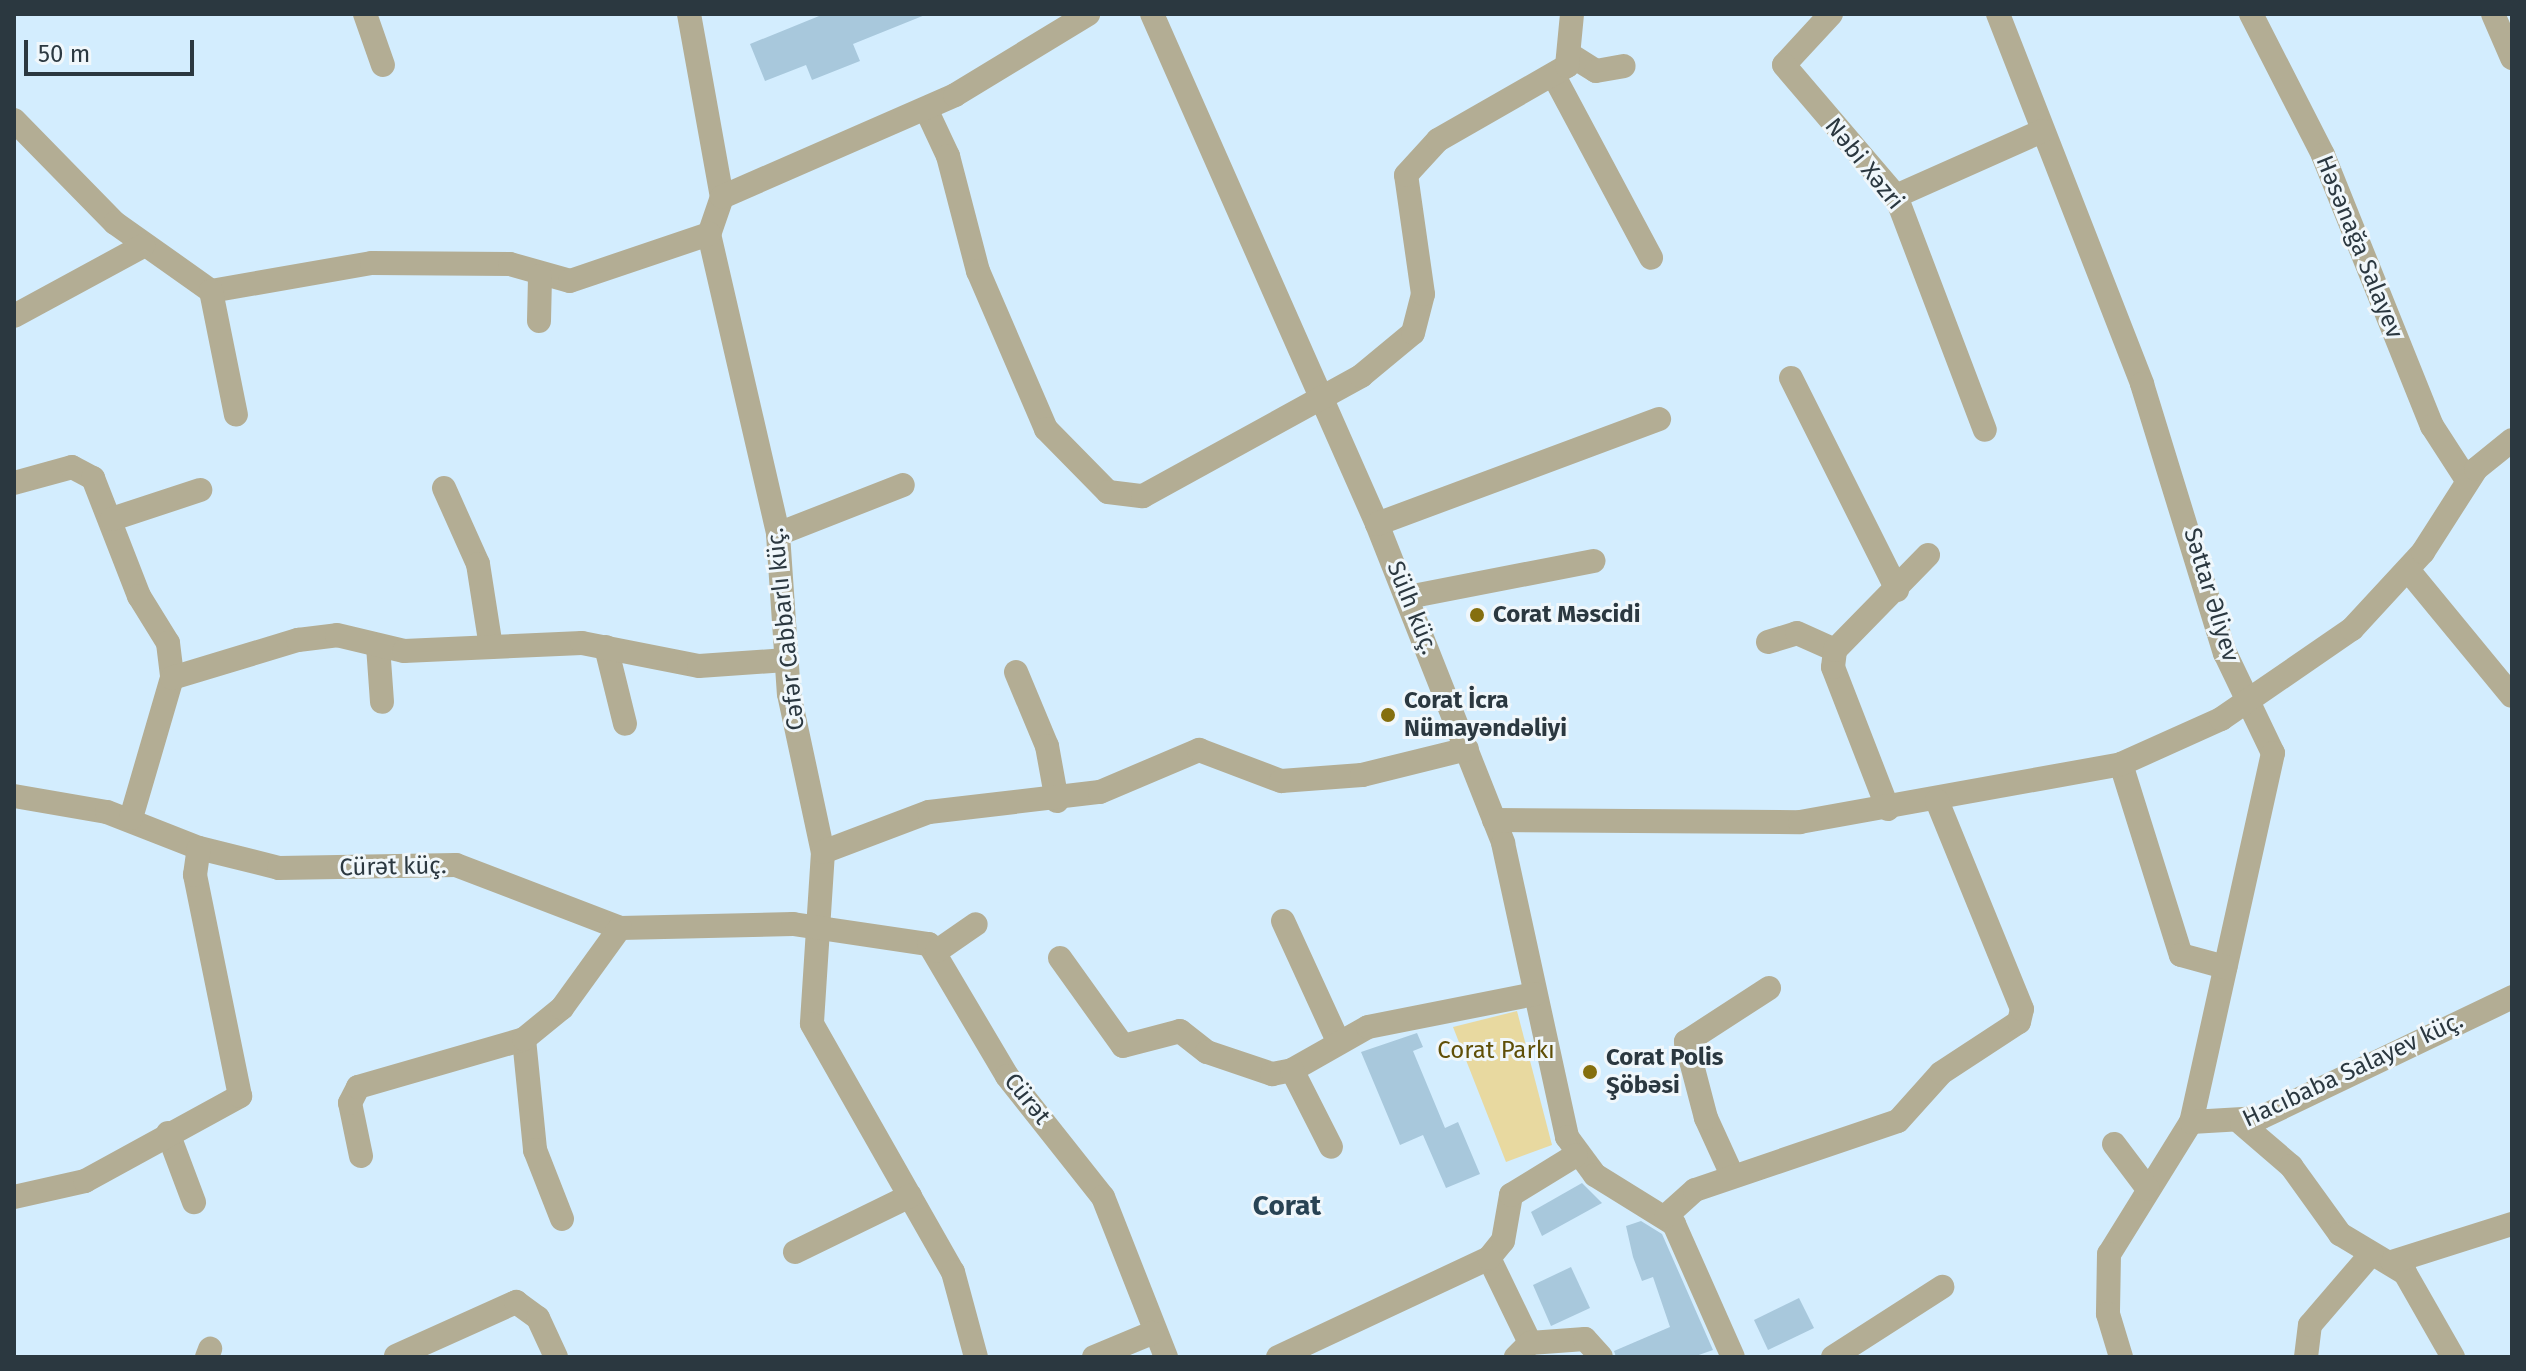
<!DOCTYPE html>
<meta charset="utf-8">
<style>
body{margin:0}
#map{position:relative;width:2526px;height:1371px;overflow:hidden;background:#d3edfe;font-family:"Fira Sans",sans-serif}
div>[style]{position:absolute}
.green>*{inset:0;background:#e8d9a0}
.building>*{inset:0;background:#a8c8dc}
.minor>*{height:24px;margin:-12px;padding:0 12px;transform-origin:12px;border-radius:12px;background:#b3ad94}
.dots>*{width:22px;height:22px;translate:-50% -50%;box-sizing:border-box;border:4px solid #f0f7fb;border-radius:50%}
span{translate:-50% -50%;white-space:nowrap;text-align:center;line-height:1.15;-webkit-text-stroke:6px #f0f7fb;paint-order:stroke}
.street-label{font-size:24px;color:#2b3840}
.poi-label{font-size:24px;color:#2b3840;font-weight:700}
.left{translate:0 -50%;text-align:left}
.park-label{font-size:24px;color:#5f4f07}
.quarter-label{font-size:28px;color:#284354;font-weight:700}
.frame{position:absolute;inset:0;border:16px solid #2b3840;pointer-events:none}
.scale{position:absolute;left:24px;top:40px;width:170px;height:36px;box-sizing:border-box;border:4px solid #2b3840;border-top:0;padding-left:10px;font-size:24px;line-height:28px;white-space:nowrap;color:#2b3840;-webkit-text-stroke:6px #f0f7fb;paint-order:stroke}
</style>
<div id="map">
<div class="green">
<i style="clip-path:polygon(1517px 1011px,1552px 1145px,1506px 1162px,1453px 1027px)"></i>
</div>
<div class="building">
<i style="clip-path:polygon(824px 14px,924px 14px,925px 15px,853px 44px,860px 61px,812px 80px,806px 65px,765px 81px,750px 44px)"></i>
<i style="clip-path:polygon(1417px 1033px,1423px 1047px,1413px 1051px,1445px 1128px,1458px 1122px,1480px 1174px,1446px 1188px,1423px 1135px,1400px 1145px,1361px 1052px)"></i>
<i style="clip-path:polygon(1582px 1183px,1602px 1203px,1542px 1236px,1531px 1212px)"></i>
<i style="clip-path:polygon(1641px 1221px,1662px 1234px,1713px 1350px,1693px 1357px,1616px 1357px,1614px 1351px,1670px 1327px,1653px 1277px,1642px 1281px,1633px 1257px,1626px 1226px)"></i>
<i style="clip-path:polygon(1571px 1267px,1590px 1308px,1551px 1326px,1533px 1285px)"></i>
<i style="clip-path:polygon(1799px 1298px,1814px 1328px,1768px 1350px,1754px 1320px)"></i>
</div>
<div class="minor">
<i style="left:365px;top:14px;width:54px;rotate:70.6deg"></i>
<i style="left:689px;top:14px;width:186px;rotate:79.8deg"></i>
<i style="left:722px;top:197px;width:39px;rotate:109deg"></i>
<i style="left:709px;top:234px;width:308px;rotate:77deg"></i>
<i style="left:778px;top:534px;width:160px;rotate:86.1deg"></i>
<i style="left:789px;top:694px;width:162px;rotate:77.9deg"></i>
<i style="left:823px;top:852px;width:172px;rotate:93.7deg"></i>
<i style="left:812px;top:1024px;width:285px;rotate:60.4deg"></i>
<i style="left:953px;top:1272px;width:88px;rotate:74.9deg"></i>
<i style="left:1152px;top:14px;width:557px;rotate:66.19deg"></i>
<i style="left:1377px;top:524px;width:343px;rotate:68.4deg"></i>
<i style="left:1503px;top:843px;width:301px;rotate:77.7deg"></i>
<i style="left:1567px;top:1137px;width:47px;rotate:53.6deg"></i>
<i style="left:1595px;top:1175px;width:93px;rotate:31.8deg"></i>
<i style="left:1674px;top:1224px;width:145px;rotate:66.1deg"></i>
<i style="left:1831px;top:14px;width:69px;rotate:132.7deg"></i>
<i style="left:1784px;top:65px;width:172px;rotate:49.5deg"></i>
<i style="left:1896px;top:196px;width:250px;rotate:69.2deg"></i>
<i style="left:1998px;top:14px;width:397px;rotate:68.7deg"></i>
<i style="left:2142px;top:384px;width:282px;rotate:72.9deg"></i>
<i style="left:2225px;top:653px;width:111px;rotate:64.4deg"></i>
<i style="left:2273px;top:753px;width:378px;rotate:102.5deg"></i>
<i style="left:2191px;top:1122px;width:155px;rotate:121.8deg"></i>
<i style="left:2109px;top:1254px;width:60px;rotate:91deg"></i>
<i style="left:2108px;top:1314px;width:45px;rotate:73.2deg"></i>
<i style="left:2251px;top:14px;width:158px;rotate:62.9deg"></i>
<i style="left:2323px;top:155px;width:292px;rotate:68.1deg"></i>
<i style="left:2432px;top:426px;width:64px;rotate:57.1deg"></i>
<i style="left:2493px;top:14px;width:48px;rotate:66.6deg"></i>
<i style="left:1572px;top:56px;width:28px;rotate:32deg"></i>
<i style="left:1596px;top:71px;width:28px;rotate:-10deg"></i>
<i style="left:1554px;top:76px;width:206px;rotate:61.9deg"></i>
<i style="left:926px;top:109px;width:52px;rotate:64.9deg"></i>
<i style="left:948px;top:156px;width:119px;rotate:75.4deg"></i>
<i style="left:978px;top:271px;width:172px;rotate:66.7deg"></i>
<i style="left:1046px;top:429px;width:88px;rotate:45.5deg"></i>
<i style="left:1108px;top:492px;width:35px;rotate:7deg"></i>
<i style="left:1143px;top:496px;width:249px;rotate:-28.8deg"></i>
<i style="left:1361px;top:376px;width:67px;rotate:-39.6deg"></i>
<i style="left:1413px;top:333px;width:40px;rotate:-75.6deg"></i>
<i style="left:1423px;top:294px;width:120px;rotate:-98.1deg"></i>
<i style="left:1406px;top:175px;width:47px;rotate:-47.6deg"></i>
<i style="left:1438px;top:140px;width:149px;rotate:-29.8deg"></i>
<i style="left:1567px;top:66px;width:52px;rotate:-84.5deg"></i>
<i style="left:14px;top:120px;width:144px;rotate:45.6deg"></i>
<i style="left:115px;top:223px;width:118px;rotate:35.3deg"></i>
<i style="left:211px;top:291px;width:163px;rotate:-9.9deg"></i>
<i style="left:372px;top:263px;width:138px;rotate:0.4deg"></i>
<i style="left:510px;top:264px;width:62px;rotate:15.8deg"></i>
<i style="left:570px;top:281px;width:147px;rotate:-18.7deg"></i>
<i style="left:1896px;top:196px;width:160px;rotate:-24deg"></i>
<i style="left:722px;top:197px;width:254px;rotate:-23.6deg"></i>
<i style="left:955px;top:95px;width:156px;rotate:-31.3deg"></i>
<i style="left:211px;top:291px;width:126px;rotate:78.6deg"></i>
<i style="left:14px;top:316px;width:147px;rotate:-28.5deg"></i>
<i style="left:539px;top:321px;width:45px;rotate:-88.7deg"></i>
<i style="left:1791px;top:378px;width:237px;rotate:63.4deg"></i>
<i style="left:14px;top:483px;width:60px;rotate:-15.4deg"></i>
<i style="left:72px;top:467px;width:24px;rotate:28deg"></i>
<i style="left:93px;top:478px;width:127px;rotate:68.7deg"></i>
<i style="left:139px;top:596px;width:55px;rotate:58.3deg"></i>
<i style="left:168px;top:643px;width:35px;rotate:83deg"></i>
<i style="left:444px;top:488px;width:83px;rotate:65.9deg"></i>
<i style="left:478px;top:564px;width:84px;rotate:81.1deg"></i>
<i style="left:112px;top:519px;width:93px;rotate:-18.2deg"></i>
<i style="left:1377px;top:524px;width:301px;rotate:-20.4deg"></i>
<i style="left:778px;top:534px;width:134px;rotate:-21.4deg"></i>
<i style="left:2408px;top:570px;width:163px;rotate:50.5deg"></i>
<i style="left:1408px;top:597px;width:189px;rotate:-11deg"></i>
<i style="left:1768px;top:642px;width:30px;rotate:-17deg"></i>
<i style="left:1797px;top:633px;width:42px;rotate:24.1deg"></i>
<i style="left:378px;top:646px;width:56px;rotate:85.9deg"></i>
<i style="left:606px;top:647px;width:79px;rotate:76.1deg"></i>
<i style="left:1016px;top:672px;width:80px;rotate:67.3deg"></i>
<i style="left:1047px;top:746px;width:56px;rotate:79.7deg"></i>
<i style="left:2121px;top:764px;width:200px;rotate:72.6deg"></i>
<i style="left:2181px;top:955px;width:46px;rotate:15.3deg"></i>
<i style="left:14px;top:796px;width:94px;rotate:9.8deg"></i>
<i style="left:107px;top:812px;width:99px;rotate:21.4deg"></i>
<i style="left:199px;top:848px;width:82px;rotate:14deg"></i>
<i style="left:279px;top:868px;width:177px;rotate:-1deg"></i>
<i style="left:456px;top:865px;width:176px;rotate:21deg"></i>
<i style="left:620px;top:928px;width:173px;rotate:-1.3deg"></i>
<i style="left:793px;top:924px;width:137px;rotate:8.4deg"></i>
<i style="left:929px;top:944px;width:153px;rotate:59.4deg"></i>
<i style="left:1007px;top:1076px;width:154px;rotate:51.6deg"></i>
<i style="left:1103px;top:1197px;width:172px;rotate:68.5deg"></i>
<i style="left:1888px;top:809px;width:152px;rotate:-111.2deg"></i>
<i style="left:1833px;top:667px;width:17px;rotate:-83deg"></i>
<i style="left:1835px;top:650px;width:133px;rotate:-45.6deg"></i>
<i style="left:131px;top:818px;width:146px;rotate:-73.7deg"></i>
<i style="left:172px;top:678px;width:132px;rotate:-16.8deg"></i>
<i style="left:298px;top:640px;width:39px;rotate:-7deg"></i>
<i style="left:337px;top:635px;width:69px;rotate:13.4deg"></i>
<i style="left:404px;top:651px;width:178px;rotate:-2.6deg"></i>
<i style="left:582px;top:643px;width:119px;rotate:11.1deg"></i>
<i style="left:699px;top:666px;width:87px;rotate:-3.9deg"></i>
<i style="left:1494px;top:820px;width:306px;rotate:0.4deg"></i>
<i style="left:1800px;top:822px;width:326px;rotate:-10.2deg"></i>
<i style="left:2121px;top:764px;width:110px;rotate:-24.2deg"></i>
<i style="left:2221px;top:719px;width:159px;rotate:-34.5deg"></i>
<i style="left:2352px;top:629px;width:105px;rotate:-47.3deg"></i>
<i style="left:2423px;top:552px;width:98px;rotate:-57.4deg"></i>
<i style="left:2476px;top:469px;width:46px;rotate:-38.9deg"></i>
<i style="left:823px;top:852px;width:113px;rotate:-20.7deg"></i>
<i style="left:929px;top:812px;width:172px;rotate:-6.7deg"></i>
<i style="left:1100px;top:792px;width:108px;rotate:-23deg"></i>
<i style="left:1199px;top:750px;width:88px;rotate:20.7deg"></i>
<i style="left:1281px;top:781px;width:81px;rotate:-4.2deg"></i>
<i style="left:1362px;top:775px;width:108px;rotate:-13.9deg"></i>
<i style="left:1283px;top:921px;width:132px;rotate:65.4deg"></i>
<i style="left:937px;top:951px;width:47px;rotate:-34.7deg"></i>
<i style="left:1060px;top:958px;width:108px;rotate:54.4deg"></i>
<i style="left:1123px;top:1046px;width:59px;rotate:-14.7deg"></i>
<i style="left:1180px;top:1031px;width:34px;rotate:38deg"></i>
<i style="left:1207px;top:1052px;width:69px;rotate:18.7deg"></i>
<i style="left:1272px;top:1074px;width:20px;rotate:-11deg"></i>
<i style="left:1292px;top:1070px;width:87px;rotate:-29.5deg"></i>
<i style="left:1368px;top:1027px;width:170px;rotate:-11.2deg"></i>
<i style="left:524px;top:1039px;width:112px;rotate:84.3deg"></i>
<i style="left:535px;top:1150px;width:74px;rotate:68.6deg"></i>
<i style="left:1292px;top:1070px;width:86px;rotate:63.1deg"></i>
<i style="left:2191px;top:1122px;width:69px;rotate:-3.3deg"></i>
<i style="left:2260px;top:1118px;width:280px;rotate:-25.6deg"></i>
<i style="left:2242px;top:1124px;width:65px;rotate:40.6deg"></i>
<i style="left:2291px;top:1166px;width:84px;rotate:54.2deg"></i>
<i style="left:2340px;top:1234px;width:76px;rotate:31deg"></i>
<i style="left:2405px;top:1273px;width:97px;rotate:60.3deg"></i>
<i style="left:168px;top:1133px;width:74px;rotate:69.4deg"></i>
<i style="left:2114px;top:1144px;width:56px;rotate:52.9deg"></i>
<i style="left:361px;top:1156px;width:54px;rotate:-101.7deg"></i>
<i style="left:350px;top:1103px;width:18px;rotate:-63deg"></i>
<i style="left:358px;top:1087px;width:173px;rotate:-16.1deg"></i>
<i style="left:524px;top:1039px;width:49px;rotate:-39.2deg"></i>
<i style="left:562px;top:1008px;width:99px;rotate:-54.1deg"></i>
<i style="left:1732px;top:1175px;width:63px;rotate:-114.5deg"></i>
<i style="left:1706px;top:1118px;width:79px;rotate:-104.7deg"></i>
<i style="left:1686px;top:1042px;width:99px;rotate:-33deg"></i>
<i style="left:14px;top:1197px;width:73px;rotate:-12.7deg"></i>
<i style="left:85px;top:1181px;width:177px;rotate:-28.7deg"></i>
<i style="left:240px;top:1096px;width:226px;rotate:-101.5deg"></i>
<i style="left:195px;top:875px;width:27px;rotate:-82deg"></i>
<i style="left:1666px;top:1216px;width:39px;rotate:-42deg"></i>
<i style="left:1695px;top:1190px;width:214px;rotate:-18.8deg"></i>
<i style="left:1898px;top:1121px;width:64px;rotate:-48.1deg"></i>
<i style="left:1941px;top:1073px;width:93px;rotate:-33.2deg"></i>
<i style="left:2019px;top:1022px;width:13px;rotate:-77deg"></i>
<i style="left:2022px;top:1009px;width:225px;rotate:-112.2deg"></i>
<i style="left:795px;top:1252px;width:128px;rotate:-26deg"></i>
<i style="left:1489px;top:1258px;width:94px;rotate:64.2deg"></i>
<i style="left:1530px;top:1343px;width:20px;rotate:135deg"></i>
<i style="left:2392px;top:1262px;width:126px;rotate:-17.6deg"></i>
<i style="left:1530px;top:1343px;width:55px;rotate:-4.2deg"></i>
<i style="left:1585px;top:1339px;width:24px;rotate:48deg"></i>
<i style="left:396px;top:1356px;width:132px;rotate:-24.2deg"></i>
<i style="left:516px;top:1302px;width:27px;rotate:36deg"></i>
<i style="left:538px;top:1318px;width:43px;rotate:65.2deg"></i>
<i style="left:207px;top:1357px;width:9px;rotate:-69deg"></i>
<i style="left:1094px;top:1357px;width:63px;rotate:-22.5deg"></i>
<i style="left:1278px;top:1357px;width:233px;rotate:-25.1deg"></i>
<i style="left:1489px;top:1258px;width:22px;rotate:-51deg"></i>
<i style="left:1503px;top:1241px;width:47px;rotate:-80.1deg"></i>
<i style="left:1511px;top:1195px;width:76px;rotate:-31.6deg"></i>
<i style="left:1833px;top:1357px;width:130px;rotate:-32.7deg"></i>
<i style="left:2306px;top:1357px;width:32px;rotate:-83deg"></i>
<i style="left:2310px;top:1325px;width:94px;rotate:-49.3deg"></i>
</div>
<div class="dots">
<i style="left:1477px;top:615px;background:#856f0e"></i>
<i style="left:1388px;top:715px;background:#856f0e"></i>
<i style="left:1590px;top:1072px;background:#856f0e"></i>
</div>
<div class="street-label">
<span style="left:1864px;top:164px;rotate:51deg">Nəbi Xəzri</span>
<span style="left:2359px;top:247px;rotate:68deg">Həsənağa Salayev</span>
<span style="left:2211px;top:595px;rotate:73deg">Səttar Əliyev</span>
<span style="left:1412px;top:608px;rotate:68deg">Sülh küç.</span>
<span style="left:786px;top:629px;rotate:-96deg">Cəfər Cabbarlı küç.</span>
<span style="left:393px;top:867px;rotate:-1deg">Cürət küç.</span>
<span style="left:2353px;top:1070px;rotate:-25deg">Hacıbaba Salayev küç.</span>
<span style="left:1027px;top:1099px;rotate:51deg">Cürət</span>
</div>
<div class="poi-label">
<span class="left" style="left:1493px;top:615px">Corat Məscidi</span>
<span class="left" style="left:1404px;top:715px">Corat İcra<br>Nümayəndəliyi</span>
<span class="left" style="left:1606px;top:1072px">Corat Polis<br>Şöbəsi</span>
</div>
<div class="park-label">
<span style="left:1496px;top:1051px">Corat Parkı</span>
</div>
<div class="quarter-label">
<span style="left:1287px;top:1206px">Corat</span>
</div>
<div class="frame"></div>
<div class="scale">50 m</div>
</div>
